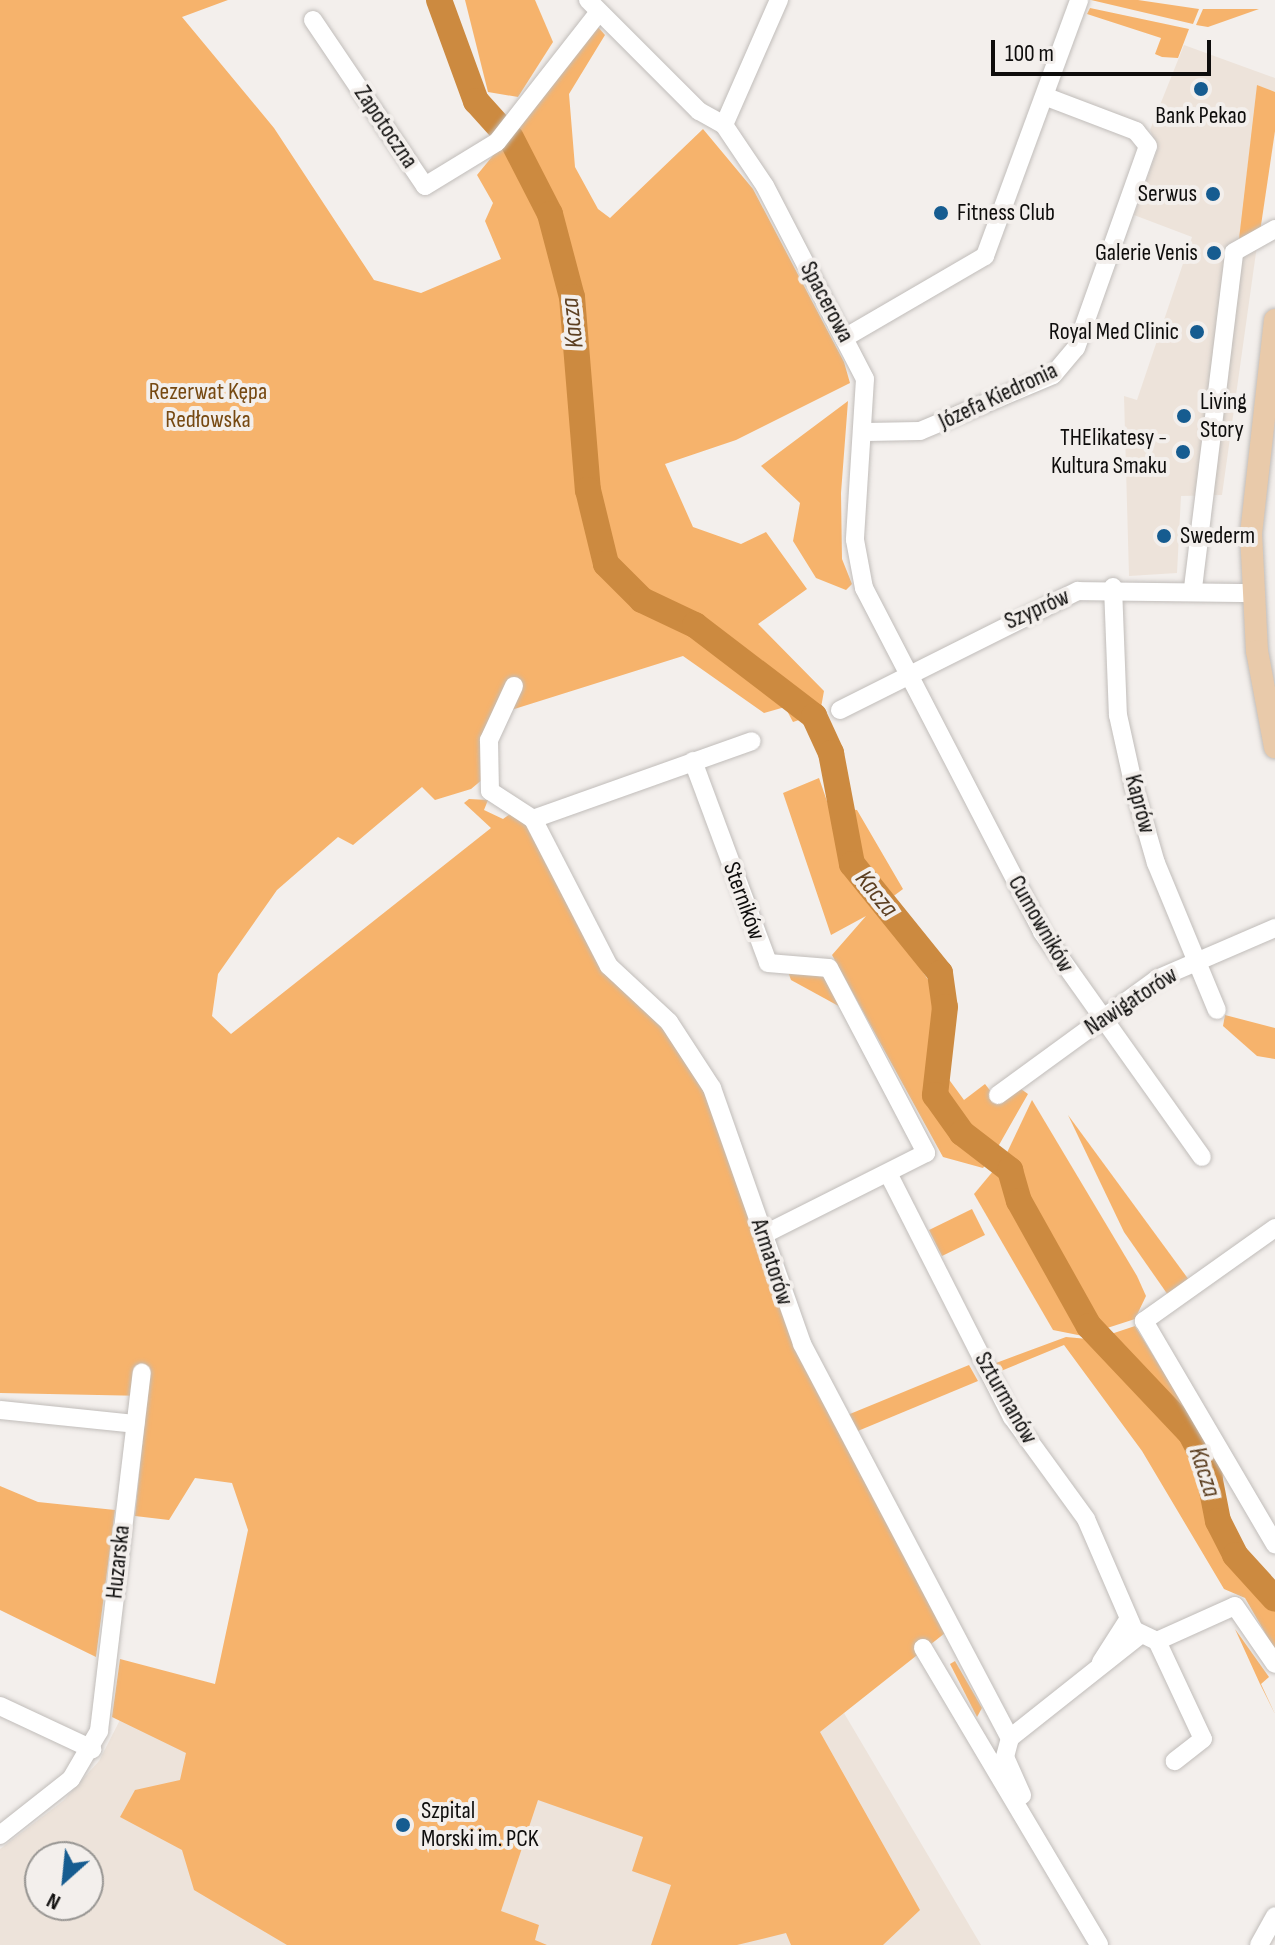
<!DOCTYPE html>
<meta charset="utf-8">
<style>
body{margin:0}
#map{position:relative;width:1275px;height:1945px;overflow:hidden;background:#f3efec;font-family:"Sofia Sans Condensed",sans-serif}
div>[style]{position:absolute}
.built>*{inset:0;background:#ede3da}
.green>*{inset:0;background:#f6b36c}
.river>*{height:26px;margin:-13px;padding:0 13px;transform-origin:13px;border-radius:13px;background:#cc8a40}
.roads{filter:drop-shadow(0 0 2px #c1bdba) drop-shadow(0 0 2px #c1bdba)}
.minor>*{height:18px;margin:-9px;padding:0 9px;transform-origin:9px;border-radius:9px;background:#fff}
.major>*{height:22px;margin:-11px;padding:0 11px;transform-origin:11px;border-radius:11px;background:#e9caaa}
.dots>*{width:22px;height:22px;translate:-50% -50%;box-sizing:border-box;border:4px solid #f3efec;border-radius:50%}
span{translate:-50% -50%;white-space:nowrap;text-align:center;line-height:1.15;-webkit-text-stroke:8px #f3efec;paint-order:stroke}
.poi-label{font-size:24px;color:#0e0d0c}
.right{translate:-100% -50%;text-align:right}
.left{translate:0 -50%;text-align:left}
.street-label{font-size:24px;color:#0e0d0c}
.park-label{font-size:24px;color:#764912}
.water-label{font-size:26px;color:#5c3f21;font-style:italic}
.north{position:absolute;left:24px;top:1841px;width:80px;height:80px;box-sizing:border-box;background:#f3efec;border:2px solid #979592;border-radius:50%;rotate:207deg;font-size:22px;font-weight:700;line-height:32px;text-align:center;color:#0e0d0c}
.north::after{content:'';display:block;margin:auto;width:28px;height:36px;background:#165c90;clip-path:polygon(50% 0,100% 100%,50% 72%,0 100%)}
.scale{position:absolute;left:991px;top:40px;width:220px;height:36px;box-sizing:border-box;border:4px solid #0e0d0c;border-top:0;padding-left:10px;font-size:24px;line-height:28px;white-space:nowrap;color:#0e0d0c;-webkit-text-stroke:6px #f3efec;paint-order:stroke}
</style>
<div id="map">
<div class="built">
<i style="clip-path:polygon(1184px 45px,1275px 78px,1275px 117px,1222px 495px,1181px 496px,1177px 573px,1129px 576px,1124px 396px,1137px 400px,1192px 237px,1134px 215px,1158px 148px,1150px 130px)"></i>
<i style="clip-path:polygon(evenodd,844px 1713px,981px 1945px,0 1945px,0 1849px,63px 1801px,99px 1761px,122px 1716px,820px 1732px,844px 1713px,40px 1857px,88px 1857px,88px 1905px,40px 1905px,40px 1857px)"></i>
</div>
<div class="green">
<i style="clip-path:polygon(0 0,228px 0,182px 17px,274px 128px,374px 280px,421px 293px,501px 259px,485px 221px,493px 203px,477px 175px,598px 27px,605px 35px,569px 94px,575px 167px,598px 209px,610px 218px,703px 129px,753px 189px,844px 362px,850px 383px,736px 440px,665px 464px,693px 527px,741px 544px,766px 532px,807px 589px,758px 624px,824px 691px,820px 713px,793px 722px,785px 707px,764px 713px,683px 656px,508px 711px,483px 779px,471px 789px,435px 800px,422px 787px,353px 845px,338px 837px,277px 890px,218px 974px,212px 1016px,231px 1034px,491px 828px,464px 803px,469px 799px,488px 800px,484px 810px,503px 819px,513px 812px,523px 817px,605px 974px,666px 1029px,693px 1070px,727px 1137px,791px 1337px,945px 1633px,820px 1732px,920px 1910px,883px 1945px,791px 1945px,786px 1933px,737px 1945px,651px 1945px,671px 1885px,632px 1871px,643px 1837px,538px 1800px,501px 1911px,539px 1925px,535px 1940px,547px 1945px,287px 1945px,194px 1890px,182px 1850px,120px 1817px,135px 1790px,180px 1780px,186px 1753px,112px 1717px,120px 1659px,215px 1684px,248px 1530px,232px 1483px,195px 1478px,169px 1520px,135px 1516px,147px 1396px,0 1393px)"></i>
<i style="clip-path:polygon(465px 0,535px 0,553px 42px,518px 97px,488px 92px)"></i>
<i style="clip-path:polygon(1091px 0,1138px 0,1199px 9px,1193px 24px)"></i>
<i style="clip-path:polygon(1090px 8px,1189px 29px,1178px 58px,1162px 57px,1155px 54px,1161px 38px,1087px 14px)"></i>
<i style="clip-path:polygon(1203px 9px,1259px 9px,1208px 27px,1196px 25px)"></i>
<i style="clip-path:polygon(1257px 85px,1275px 92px,1275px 131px,1260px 232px,1239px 239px)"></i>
<i style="clip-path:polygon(848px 401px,841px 493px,842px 559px,852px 584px,846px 590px,816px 578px,793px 541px,800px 503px,761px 466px)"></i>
<i style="clip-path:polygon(819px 778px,829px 807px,857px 810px,903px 889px,879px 907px,935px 990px,928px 1083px,962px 1137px,991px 1158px,983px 1168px,943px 1157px,832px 955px,866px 916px,831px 935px,783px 793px)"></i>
<i style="clip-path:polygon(787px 969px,825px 972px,844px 1009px,791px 980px)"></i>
<i style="clip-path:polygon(1225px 1015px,1275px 1028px,1275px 1059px,1257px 1056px,1223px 1026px)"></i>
<i style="clip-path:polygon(942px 1070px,964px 1100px,985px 1084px,999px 1102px,1021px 1089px,1028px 1094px,995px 1152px,970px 1136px,940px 1096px)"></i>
<i style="clip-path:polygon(1032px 1100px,1137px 1276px,1146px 1296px,1135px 1319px,1101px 1330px,1004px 1159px)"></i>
<i style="clip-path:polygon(1068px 1115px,1189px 1280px,1168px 1295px,1124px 1232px)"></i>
<i style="clip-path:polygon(999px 1164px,1080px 1314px,1088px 1337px,1053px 1330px,974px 1194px)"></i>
<i style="clip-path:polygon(972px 1209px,985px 1235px,942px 1256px,929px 1230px)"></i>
<i style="clip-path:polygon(1135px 1326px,1224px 1470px,1220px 1504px,1196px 1434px,1105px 1336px)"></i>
<i style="clip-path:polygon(1066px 1337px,1099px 1340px,1181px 1427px,1198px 1456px,1203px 1500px,1220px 1544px,1250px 1584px,1275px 1596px,1275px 1650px,1245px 1598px,1224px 1589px,1142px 1451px,1064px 1345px,1001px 1371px,996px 1363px)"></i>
<i style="clip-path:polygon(969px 1365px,978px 1381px,853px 1433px,845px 1416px)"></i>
<i style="clip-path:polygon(0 1486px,38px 1502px,115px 1510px,96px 1657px,0 1610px)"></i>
<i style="clip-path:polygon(1235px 1629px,1269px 1677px,1261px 1684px,1275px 1714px,1260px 1684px)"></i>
<i style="clip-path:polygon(955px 1661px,982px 1708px,977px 1717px,950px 1664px)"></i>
</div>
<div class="river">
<i style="left:439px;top:0;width:108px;rotate:69.9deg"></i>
<i style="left:476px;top:101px;width:39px;rotate:48deg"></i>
<i style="left:511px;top:138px;width:85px;rotate:62.8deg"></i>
<i style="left:550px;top:214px;width:86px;rotate:75.2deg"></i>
<i style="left:572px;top:297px;width:194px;rotate:85.3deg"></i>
<i style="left:588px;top:490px;width:76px;rotate:76.3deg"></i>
<i style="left:606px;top:564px;width:51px;rotate:45deg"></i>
<i style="left:642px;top:600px;width:59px;rotate:25.3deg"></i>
<i style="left:695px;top:625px;width:150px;rotate:37.4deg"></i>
<i style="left:814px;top:716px;width:41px;rotate:65.3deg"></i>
<i style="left:831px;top:753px;width:113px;rotate:79.3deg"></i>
<i style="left:852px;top:864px;width:140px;rotate:51.1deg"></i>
<i style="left:940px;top:973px;width:34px;rotate:82deg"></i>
<i style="left:945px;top:1007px;width:89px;rotate:96.5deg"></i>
<i style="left:935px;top:1095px;width:47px;rotate:54.6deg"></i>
<i style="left:962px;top:1133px;width:61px;rotate:37.6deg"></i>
<i style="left:1010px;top:1170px;width:32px;rotate:74deg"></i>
<i style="left:1019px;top:1201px;width:143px;rotate:60.8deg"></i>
<i style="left:1089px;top:1326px;width:149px;rotate:46.6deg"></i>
<i style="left:1191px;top:1434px;width:35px;rotate:63deg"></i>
<i style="left:1207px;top:1465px;width:57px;rotate:78.9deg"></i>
<i style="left:1218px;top:1521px;width:38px;rotate:63deg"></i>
<i style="left:1235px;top:1555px;width:59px;rotate:47.7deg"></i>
</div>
<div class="roads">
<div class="minor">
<i style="left:588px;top:0;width:157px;rotate:45deg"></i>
<i style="left:699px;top:111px;width:29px;rotate:29deg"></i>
<i style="left:313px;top:20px;width:200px;rotate:56deg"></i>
<i style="left:425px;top:186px;width:84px;rotate:-31.4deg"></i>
<i style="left:497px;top:142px;width:165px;rotate:-51.9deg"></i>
<i style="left:724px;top:125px;width:73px;rotate:56.1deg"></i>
<i style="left:765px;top:186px;width:217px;rotate:62.6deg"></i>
<i style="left:865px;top:379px;width:161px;rotate:93.6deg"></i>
<i style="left:855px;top:540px;width:49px;rotate:79.4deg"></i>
<i style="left:864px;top:588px;width:387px;rotate:62.6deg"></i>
<i style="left:1042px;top:932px;width:276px;rotate:54.6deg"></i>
<i style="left:724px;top:125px;width:137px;rotate:-66.3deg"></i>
<i style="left:846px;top:337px;width:161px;rotate:-30.2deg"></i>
<i style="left:985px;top:256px;width:273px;rotate:-69.8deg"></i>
<i style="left:866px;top:432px;width:54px;rotate:-1.1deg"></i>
<i style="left:920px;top:431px;width:144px;rotate:-22.8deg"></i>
<i style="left:1053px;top:375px;width:35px;rotate:-50deg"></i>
<i style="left:1076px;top:348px;width:214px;rotate:-70.4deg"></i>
<i style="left:1148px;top:146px;width:19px;rotate:-129deg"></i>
<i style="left:1136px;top:131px;width:98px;rotate:-159.2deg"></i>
<i style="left:1113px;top:587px;width:128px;rotate:87.8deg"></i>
<i style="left:1118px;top:715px;width:74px;rotate:77.5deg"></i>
<i style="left:1134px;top:787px;width:79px;rotate:73.9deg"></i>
<i style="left:1156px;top:863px;width:159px;rotate:67.5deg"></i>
<i style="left:1193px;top:588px;width:338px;rotate:-83deg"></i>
<i style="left:1234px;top:252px;width:47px;rotate:-29.3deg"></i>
<i style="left:514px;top:686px;width:60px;rotate:114.8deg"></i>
<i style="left:489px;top:740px;width:51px;rotate:88.9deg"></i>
<i style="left:490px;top:791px;width:51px;rotate:33.1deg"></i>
<i style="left:533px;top:819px;width:165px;rotate:62.7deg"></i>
<i style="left:609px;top:966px;width:82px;rotate:43deg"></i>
<i style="left:669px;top:1022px;width:79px;rotate:56.9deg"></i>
<i style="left:712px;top:1088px;width:271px;rotate:70.6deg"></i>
<i style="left:802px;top:1344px;width:446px;rotate:62.2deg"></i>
<i style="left:840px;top:710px;width:266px;rotate:-26.6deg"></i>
<i style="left:1078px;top:591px;width:175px;rotate:0.7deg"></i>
<i style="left:693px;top:761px;width:215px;rotate:69.6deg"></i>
<i style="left:768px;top:963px;width:61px;rotate:4.7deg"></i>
<i style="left:829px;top:968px;width:209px;rotate:62.3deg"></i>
<i style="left:926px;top:1153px;width:182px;rotate:153.3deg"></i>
<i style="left:533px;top:819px;width:232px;rotate:-19.6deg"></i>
<i style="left:998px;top:1095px;width:197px;rotate:-36.1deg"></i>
<i style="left:1157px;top:979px;width:129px;rotate:-23.4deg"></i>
<i style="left:888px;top:1173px;width:274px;rotate:63.1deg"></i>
<i style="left:1012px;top:1417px;width:126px;rotate:54deg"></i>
<i style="left:1086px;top:1519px;width:121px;rotate:66.6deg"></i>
<i style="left:1134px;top:1630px;width:25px;rotate:26deg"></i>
<i style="left:1157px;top:1641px;width:85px;rotate:-24.2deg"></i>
<i style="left:1235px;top:1606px;width:70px;rotate:55.4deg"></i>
<i style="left:1275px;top:1228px;width:161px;rotate:144.6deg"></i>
<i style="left:1144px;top:1321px;width:259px;rotate:59.6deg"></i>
<i style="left:0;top:1410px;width:136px;rotate:5.9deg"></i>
<i style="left:1157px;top:1641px;width:108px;rotate:64.9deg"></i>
<i style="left:1203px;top:1739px;width:36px;rotate:142deg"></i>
<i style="left:923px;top:1648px;width:345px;rotate:59.3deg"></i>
<i style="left:1101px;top:1662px;width:50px;rotate:-57.3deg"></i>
<i style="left:0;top:1706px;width:102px;rotate:25.1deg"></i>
<i style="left:1010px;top:1738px;width:20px;rotate:105deg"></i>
<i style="left:1005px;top:1757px;width:42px;rotate:65.9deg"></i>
<i style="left:1010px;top:1738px;width:166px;rotate:-38.4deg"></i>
<i style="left:0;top:1835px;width:90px;rotate:-38.3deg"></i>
<i style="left:71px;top:1779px;width:56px;rotate:-59.7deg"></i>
<i style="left:99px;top:1731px;width:361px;rotate:-83.2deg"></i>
<i style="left:1259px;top:1945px;width:33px;rotate:-61deg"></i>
</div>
<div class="major">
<i style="left:1275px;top:320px;width:214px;rotate:96.4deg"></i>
<i style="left:1251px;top:533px;width:118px;rotate:87.1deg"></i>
<i style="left:1257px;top:651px;width:98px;rotate:79.4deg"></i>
</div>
</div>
<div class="dots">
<i style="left:1201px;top:89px;background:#165c90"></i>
<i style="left:1213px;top:194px;background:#165c90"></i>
<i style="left:941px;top:213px;background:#165c90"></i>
<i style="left:1214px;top:253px;background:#165c90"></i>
<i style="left:1197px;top:332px;background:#165c90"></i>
<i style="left:1184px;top:416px;background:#165c90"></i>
<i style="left:1183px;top:452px;background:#165c90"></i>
<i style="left:1164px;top:536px;background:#165c90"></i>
<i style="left:403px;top:1825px;background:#165c90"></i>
</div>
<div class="poi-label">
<span style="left:1201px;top:116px">Bank Pekao</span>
<span class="right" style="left:1197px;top:194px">Serwus</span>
<span class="left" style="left:957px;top:213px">Fitness Club</span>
<span class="right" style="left:1198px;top:253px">Galerie Venis</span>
<span class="right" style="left:1179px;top:332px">Royal Med Clinic</span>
<span class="left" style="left:1200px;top:416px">Living<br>Story</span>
<span class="right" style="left:1167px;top:452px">THElikatesy -<br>Kultura Smaku</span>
<span class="left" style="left:1180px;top:536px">Swederm</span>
<span class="left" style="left:421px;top:1825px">Szpital<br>Morski im. PCK</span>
</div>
<div class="street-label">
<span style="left:386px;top:127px;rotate:56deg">Zapotoczna</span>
<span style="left:827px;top:302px;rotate:62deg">Spacerowa</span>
<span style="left:998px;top:396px;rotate:-25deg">Józefa Kiedronia</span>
<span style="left:1037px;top:609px;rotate:-24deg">Szyprów</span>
<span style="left:1140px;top:804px;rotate:75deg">Kaprów</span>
<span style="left:744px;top:901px;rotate:70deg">Sterników</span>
<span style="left:1041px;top:924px;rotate:60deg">Cumowników</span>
<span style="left:1131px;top:1001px;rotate:-33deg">Nawigatorów</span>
<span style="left:772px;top:1262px;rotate:72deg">Armatorów</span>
<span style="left:1006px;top:1398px;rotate:60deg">Szturmanów</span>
<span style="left:118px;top:1562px;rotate:-84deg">Huzarska</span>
</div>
<div class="park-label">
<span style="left:208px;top:406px">Rezerwat Kępa<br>Redłowska</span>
</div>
<div class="water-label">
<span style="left:573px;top:323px;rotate:-96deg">Kacza</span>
<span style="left:876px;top:894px;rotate:51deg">Kacza</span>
<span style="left:1204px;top:1472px;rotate:72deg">Kacza</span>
</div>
<div class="north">N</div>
<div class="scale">100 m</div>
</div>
